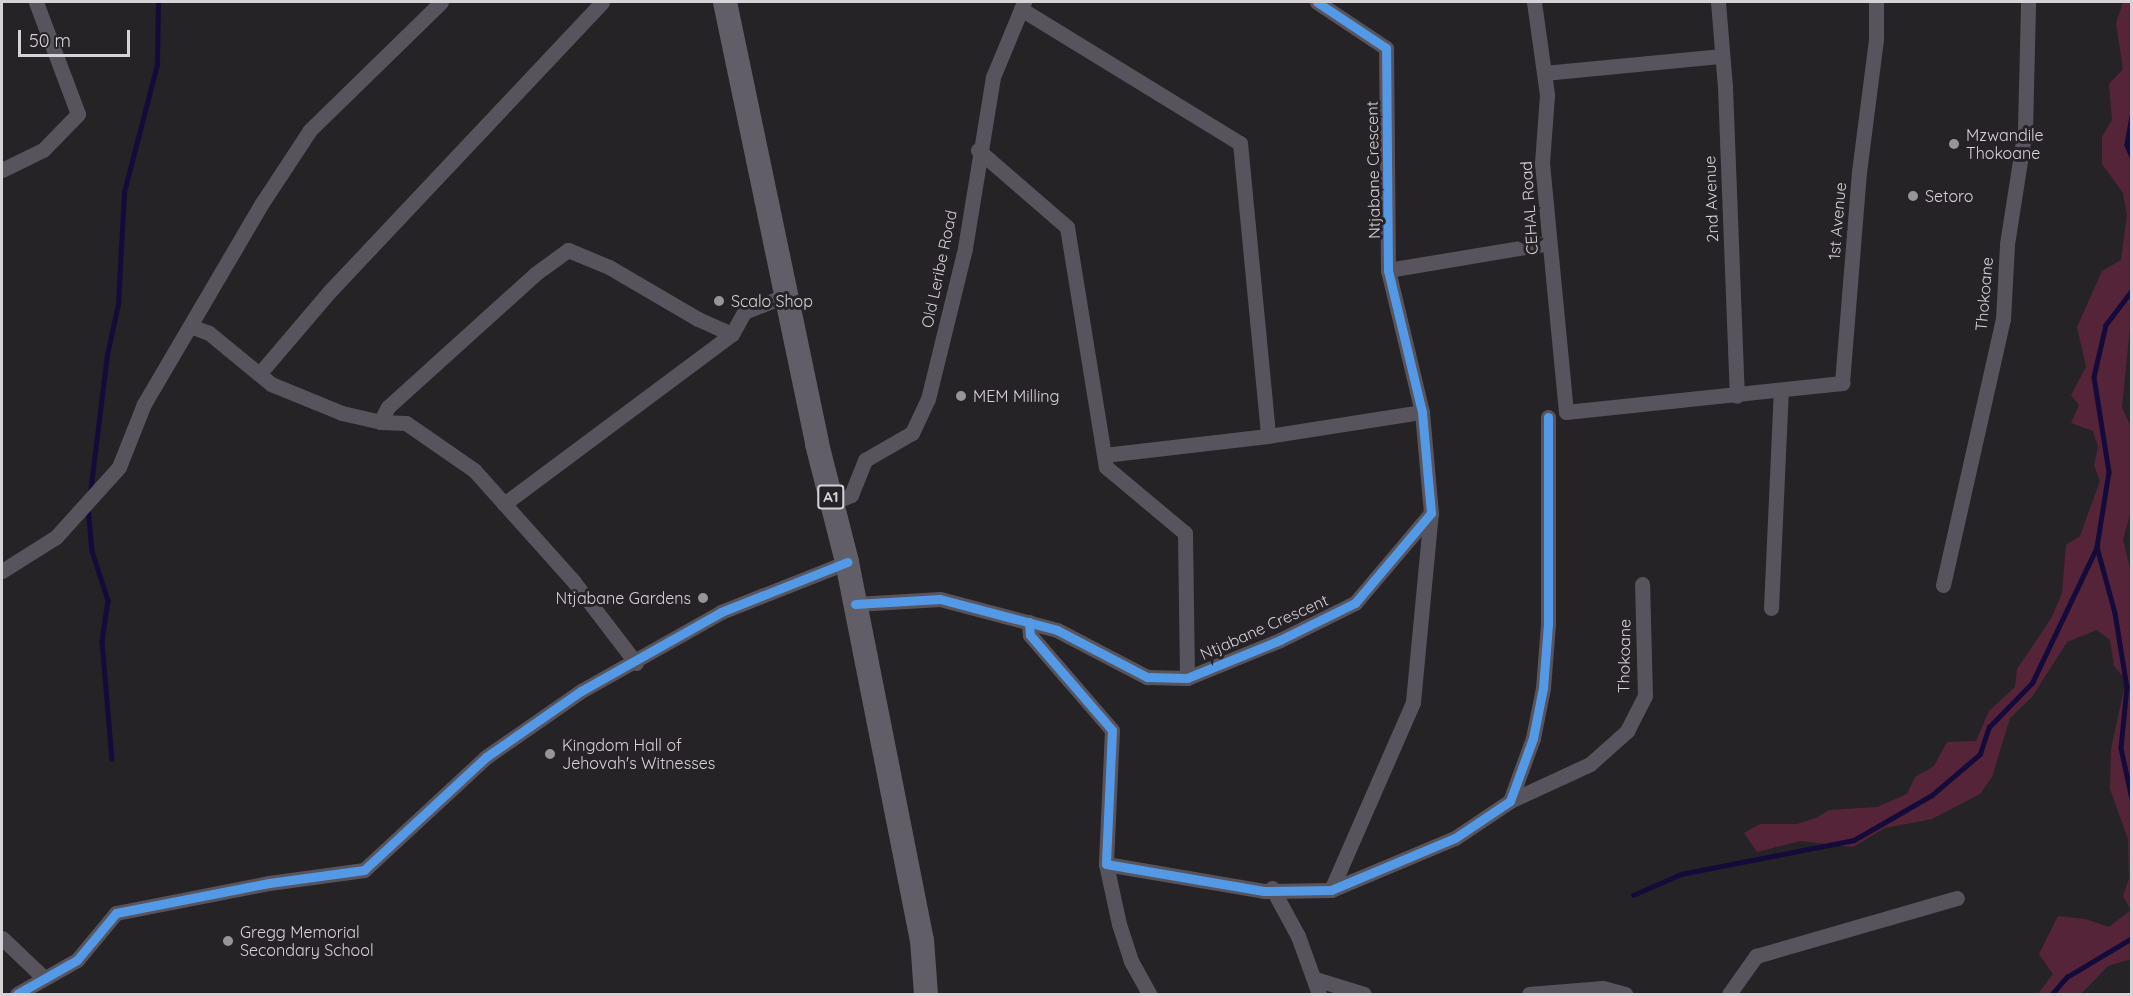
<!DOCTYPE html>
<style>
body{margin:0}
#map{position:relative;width:2133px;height:996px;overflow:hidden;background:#262327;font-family:Quicksand,sans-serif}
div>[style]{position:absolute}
.green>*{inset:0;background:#562439}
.stream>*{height:4.5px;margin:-2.25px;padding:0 2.25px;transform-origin:2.25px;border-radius:2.25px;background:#140b3a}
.minor>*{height:15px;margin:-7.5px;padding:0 7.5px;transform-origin:7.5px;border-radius:7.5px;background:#58545d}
.primary>*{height:24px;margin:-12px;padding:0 12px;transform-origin:12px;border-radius:12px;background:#625e68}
.cycleway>*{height:9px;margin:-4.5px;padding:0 4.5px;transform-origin:4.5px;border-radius:4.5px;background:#5399e6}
.dots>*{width:16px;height:16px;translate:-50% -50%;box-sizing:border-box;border:3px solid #272228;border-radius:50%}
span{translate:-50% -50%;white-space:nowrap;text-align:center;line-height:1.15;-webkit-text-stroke:6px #272228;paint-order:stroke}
.shield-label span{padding:2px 4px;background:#272228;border:2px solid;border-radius:4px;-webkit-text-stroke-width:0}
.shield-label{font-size:15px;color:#d6d3d7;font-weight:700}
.poi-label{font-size:16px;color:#d6d3d7}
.left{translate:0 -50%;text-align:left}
.right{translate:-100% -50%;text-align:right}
.street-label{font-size:16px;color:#d6d3d7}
.frame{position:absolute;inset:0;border:3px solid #d6d3d7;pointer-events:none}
.scale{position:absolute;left:18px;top:30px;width:112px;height:27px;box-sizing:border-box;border:3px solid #d6d3d7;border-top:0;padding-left:8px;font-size:18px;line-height:21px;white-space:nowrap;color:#d6d3d7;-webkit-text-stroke:4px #272228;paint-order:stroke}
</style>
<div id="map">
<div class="green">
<i style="clip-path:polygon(2123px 2px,2132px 2px,2132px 308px,2122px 407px,2132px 430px,2131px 511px,2123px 539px,2132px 578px,2131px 959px,2108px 966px,2081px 994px,2038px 994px,2053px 974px,2039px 954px,2058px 916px,2085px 919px,2109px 927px,2131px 910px,2123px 896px,2129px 879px,2128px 839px,2110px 789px,2111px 749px,2126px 680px,2114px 666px,2110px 640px,2097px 630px,2067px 642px,2032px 697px,2010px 718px,1992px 777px,1980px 794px,1932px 819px,1885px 828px,1853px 847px,1800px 841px,1757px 852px,1744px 833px,1760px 824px,1797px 824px,1816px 818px,1829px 810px,1877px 807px,1907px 794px,1915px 777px,1934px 766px,1947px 742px,1976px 741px,1989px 711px,2015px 687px,2017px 669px,2052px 617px,2062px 593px,2066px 545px,2080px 536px,2100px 481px,2094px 465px,2098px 447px,2093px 431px,2071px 423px,2079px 405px,2071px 395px,2086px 367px,2077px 327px,2102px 271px,2121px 260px,2127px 215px,2123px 193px,2102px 164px,2102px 137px,2112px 120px,2109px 84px,2123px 69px,2116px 23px)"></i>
</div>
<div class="stream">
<i style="left:2132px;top:116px;width:29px;rotate:100deg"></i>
<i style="left:2127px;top:145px;width:13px;rotate:67deg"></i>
<i style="left:2132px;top:291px;width:43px;rotate:127.4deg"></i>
<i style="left:2106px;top:325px;width:53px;rotate:103deg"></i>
<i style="left:2094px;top:377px;width:96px;rotate:81deg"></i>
<i style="left:2109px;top:472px;width:76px;rotate:99.1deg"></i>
<i style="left:2097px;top:547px;width:68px;rotate:74.7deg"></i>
<i style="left:2115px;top:613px;width:75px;rotate:80.8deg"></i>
<i style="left:2127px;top:687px;width:61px;rotate:95.6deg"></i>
<i style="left:2121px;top:748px;width:52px;rotate:77.8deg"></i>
<i style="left:90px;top:493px;width:139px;rotate:-83deg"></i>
<i style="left:107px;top:355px;width:52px;rotate:-77.8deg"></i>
<i style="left:118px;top:304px;width:112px;rotate:-86.9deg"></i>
<i style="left:124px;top:192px;width:132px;rotate:-75.5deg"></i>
<i style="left:157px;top:64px;width:62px;rotate:-89.1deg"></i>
<i style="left:88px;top:507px;width:44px;rotate:84.8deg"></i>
<i style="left:92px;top:551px;width:52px;rotate:71.9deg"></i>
<i style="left:108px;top:600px;width:41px;rotate:98.3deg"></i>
<i style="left:102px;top:641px;width:118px;rotate:85.2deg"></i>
<i style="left:1633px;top:895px;width:52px;rotate:-23.6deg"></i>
<i style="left:1681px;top:874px;width:176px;rotate:-11.1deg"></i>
<i style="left:1854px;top:840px;width:90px;rotate:-30deg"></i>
<i style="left:1932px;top:795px;width:63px;rotate:-40.5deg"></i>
<i style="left:1980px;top:754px;width:28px;rotate:-72deg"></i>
<i style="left:1989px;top:727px;width:62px;rotate:-45.7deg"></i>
<i style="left:2032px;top:683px;width:151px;rotate:-64.5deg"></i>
<i style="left:2052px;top:994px;width:23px;rotate:-49deg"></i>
<i style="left:2067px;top:977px;width:76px;rotate:-31deg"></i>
</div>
<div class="minor">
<i style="left:1534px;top:2px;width:94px;rotate:82deg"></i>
<i style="left:1547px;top:95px;width:68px;rotate:94.2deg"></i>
<i style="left:1542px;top:163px;width:250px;rotate:84.5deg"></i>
<i style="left:1566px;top:412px;width:278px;rotate:-6deg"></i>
<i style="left:1842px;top:383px;width:212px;rotate:-85.4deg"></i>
<i style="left:1859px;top:172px;width:134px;rotate:-82.7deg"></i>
<i style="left:1876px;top:39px;width:37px;rotate:-90deg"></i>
<i style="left:1718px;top:2px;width:85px;rotate:85.3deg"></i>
<i style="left:1725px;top:87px;width:309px;rotate:87.8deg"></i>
<i style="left:1021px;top:9px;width:257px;rotate:31.5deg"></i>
<i style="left:1240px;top:143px;width:294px;rotate:84.5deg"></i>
<i style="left:1544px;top:73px;width:179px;rotate:-5.5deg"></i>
<i style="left:978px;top:150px;width:118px;rotate:40.9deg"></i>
<i style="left:1067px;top:227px;width:243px;rotate:80.8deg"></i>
<i style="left:1106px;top:467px;width:103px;rotate:39.9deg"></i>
<i style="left:1185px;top:533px;width:145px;rotate:89.2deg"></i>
<i style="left:2px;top:170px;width:46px;rotate:-26deg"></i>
<i style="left:43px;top:150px;width:50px;rotate:-45.8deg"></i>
<i style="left:78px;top:114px;width:120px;rotate:-110.6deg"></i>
<i style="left:1388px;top:270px;width:163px;rotate:-9.5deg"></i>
<i style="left:190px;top:326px;width:20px;rotate:20deg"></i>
<i style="left:209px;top:333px;width:80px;rotate:39.4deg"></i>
<i style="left:271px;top:384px;width:77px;rotate:22.2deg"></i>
<i style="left:342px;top:413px;width:39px;rotate:13deg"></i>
<i style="left:380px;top:422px;width:26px;rotate:2deg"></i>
<i style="left:406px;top:423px;width:83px;rotate:34.7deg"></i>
<i style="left:474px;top:470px;width:150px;rotate:48.2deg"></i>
<i style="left:574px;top:582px;width:102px;rotate:52.6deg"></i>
<i style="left:260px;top:373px;width:106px;rotate:-49.6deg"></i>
<i style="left:329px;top:292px;width:398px;rotate:-46.7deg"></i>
<i style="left:380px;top:422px;width:17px;rotate:-62deg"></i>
<i style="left:388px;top:407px;width:198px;rotate:-42.1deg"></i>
<i style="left:535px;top:274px;width:41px;rotate:-36deg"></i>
<i style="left:568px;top:250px;width:44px;rotate:22.5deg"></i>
<i style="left:609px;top:267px;width:103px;rotate:30.3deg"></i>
<i style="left:698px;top:319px;width:37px;rotate:24deg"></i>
<i style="left:1104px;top:455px;width:165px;rotate:-6.6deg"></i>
<i style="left:1268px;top:436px;width:156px;rotate:-8.9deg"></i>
<i style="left:832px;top:503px;width:21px;rotate:-23deg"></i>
<i style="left:851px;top:495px;width:38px;rotate:-68deg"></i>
<i style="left:865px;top:460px;width:54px;rotate:-29.9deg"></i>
<i style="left:912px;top:433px;width:38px;rotate:-65deg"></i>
<i style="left:928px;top:399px;width:155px;rotate:-76.2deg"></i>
<i style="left:965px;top:248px;width:173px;rotate:-80.7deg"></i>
<i style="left:993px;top:77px;width:81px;rotate:-67.5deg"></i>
<i style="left:504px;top:504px;width:284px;rotate:-36.7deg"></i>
<i style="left:732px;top:334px;width:25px;rotate:-61deg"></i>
<i style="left:744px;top:312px;width:46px;rotate:-21.6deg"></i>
<i style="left:2px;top:571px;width:64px;rotate:-32.2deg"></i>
<i style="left:56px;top:537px;width:94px;rotate:-48deg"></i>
<i style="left:119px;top:467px;width:68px;rotate:-68.4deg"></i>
<i style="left:144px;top:404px;width:233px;rotate:-59.6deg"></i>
<i style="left:262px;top:203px;width:87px;rotate:-56.7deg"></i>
<i style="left:310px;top:130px;width:183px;rotate:-44.3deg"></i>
<i style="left:1943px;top:585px;width:273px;rotate:-77.3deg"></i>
<i style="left:2003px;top:319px;width:75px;rotate:-86.9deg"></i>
<i style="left:2007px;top:244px;width:116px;rotate:-81.1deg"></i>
<i style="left:2025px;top:129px;width:127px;rotate:-88.6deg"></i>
<i style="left:855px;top:604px;width:85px;rotate:-3.4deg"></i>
<i style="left:940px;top:599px;width:121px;rotate:14.8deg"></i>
<i style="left:1057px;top:630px;width:102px;rotate:27.6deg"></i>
<i style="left:1147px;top:677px;width:40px;rotate:1.4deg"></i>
<i style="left:1187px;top:678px;width:100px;rotate:-22.2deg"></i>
<i style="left:1280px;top:640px;width:84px;rotate:-26.3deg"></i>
<i style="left:1355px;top:603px;width:118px;rotate:-49.8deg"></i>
<i style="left:1431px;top:513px;width:101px;rotate:-95.1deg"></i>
<i style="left:1422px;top:412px;width:146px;rotate:-103.5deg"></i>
<i style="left:1388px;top:270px;width:222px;rotate:-90.5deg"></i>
<i style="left:1386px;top:48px;width:83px;rotate:-146.3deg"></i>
<i style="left:1771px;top:608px;width:217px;rotate:-87.4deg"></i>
<i style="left:1029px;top:622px;width:13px;rotate:86deg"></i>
<i style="left:1030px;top:635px;width:125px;rotate:49.2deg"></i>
<i style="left:1112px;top:730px;width:134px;rotate:92.6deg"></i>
<i style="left:1106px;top:864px;width:160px;rotate:9.7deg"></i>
<i style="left:1264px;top:891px;width:67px;rotate:-0.9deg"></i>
<i style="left:1331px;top:890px;width:134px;rotate:-22.8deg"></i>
<i style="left:1455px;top:838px;width:66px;rotate:-33.9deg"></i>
<i style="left:1510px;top:801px;width:67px;rotate:-69.9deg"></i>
<i style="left:1533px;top:738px;width:51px;rotate:-78.7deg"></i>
<i style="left:1543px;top:688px;width:64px;rotate:-85.5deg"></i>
<i style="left:1548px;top:624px;width:207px;rotate:-90deg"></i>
<i style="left:1510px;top:801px;width:88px;rotate:-24.8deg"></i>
<i style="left:1590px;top:764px;width:50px;rotate:-41.7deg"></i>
<i style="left:1627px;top:731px;width:39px;rotate:-63deg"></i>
<i style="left:1645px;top:696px;width:112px;rotate:-91.5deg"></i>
<i style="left:1106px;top:864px;width:61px;rotate:77.8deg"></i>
<i style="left:1119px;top:924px;width:39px;rotate:72deg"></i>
<i style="left:1131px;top:961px;width:38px;rotate:61deg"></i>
<i style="left:1272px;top:888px;width:55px;rotate:61.6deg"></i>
<i style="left:1298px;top:936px;width:62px;rotate:70.1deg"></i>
<i style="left:1331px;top:890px;width:205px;rotate:-66.4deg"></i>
<i style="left:1413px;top:702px;width:190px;rotate:-84.6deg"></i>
<i style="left:2px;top:938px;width:58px;rotate:43.6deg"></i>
<i style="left:1315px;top:979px;width:51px;rotate:17deg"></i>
<i style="left:17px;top:994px;width:69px;rotate:-29.5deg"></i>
<i style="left:77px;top:960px;width:61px;rotate:-50.3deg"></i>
<i style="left:116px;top:913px;width:156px;rotate:-11.1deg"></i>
<i style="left:269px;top:883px;width:96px;rotate:-7.8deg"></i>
<i style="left:364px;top:870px;width:166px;rotate:-42.8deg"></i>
<i style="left:486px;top:757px;width:116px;rotate:-34.8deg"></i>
<i style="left:581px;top:691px;width:161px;rotate:-29.4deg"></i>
<i style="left:721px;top:612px;width:136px;rotate:-21.6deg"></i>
<i style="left:1529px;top:994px;width:74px;rotate:-4.6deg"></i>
<i style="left:1603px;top:988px;width:23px;rotate:15deg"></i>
<i style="left:1729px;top:994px;width:47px;rotate:-54.6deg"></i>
<i style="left:1756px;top:956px;width:209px;rotate:-16.1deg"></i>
</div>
<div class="primary">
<i style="left:725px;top:2px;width:451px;rotate:78.2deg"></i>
<i style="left:817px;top:444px;width:122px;rotate:75.7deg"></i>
<i style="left:847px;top:562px;width:385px;rotate:78.8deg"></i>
<i style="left:922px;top:940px;width:54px;rotate:85.8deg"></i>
</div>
<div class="cycleway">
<i style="left:855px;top:604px;width:85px;rotate:-3.4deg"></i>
<i style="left:940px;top:599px;width:121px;rotate:14.8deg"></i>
<i style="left:1057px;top:630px;width:102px;rotate:27.6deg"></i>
<i style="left:1147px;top:677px;width:40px;rotate:1.4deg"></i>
<i style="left:1187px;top:678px;width:100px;rotate:-22.2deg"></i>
<i style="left:1280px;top:640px;width:84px;rotate:-26.3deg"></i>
<i style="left:1355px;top:603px;width:118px;rotate:-49.8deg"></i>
<i style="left:1431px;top:513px;width:101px;rotate:-95.1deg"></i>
<i style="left:1422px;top:412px;width:146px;rotate:-103.5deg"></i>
<i style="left:1388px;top:270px;width:222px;rotate:-90.5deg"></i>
<i style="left:1386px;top:48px;width:83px;rotate:-146.3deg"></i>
<i style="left:1029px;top:622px;width:13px;rotate:86deg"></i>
<i style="left:1030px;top:635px;width:125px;rotate:49.2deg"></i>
<i style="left:1112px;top:730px;width:134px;rotate:92.6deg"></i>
<i style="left:1106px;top:864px;width:160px;rotate:9.7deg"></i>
<i style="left:1264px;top:891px;width:67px;rotate:-0.9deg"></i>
<i style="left:1331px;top:890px;width:134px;rotate:-22.8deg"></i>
<i style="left:1455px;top:838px;width:66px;rotate:-33.9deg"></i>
<i style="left:1510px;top:801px;width:67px;rotate:-69.9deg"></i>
<i style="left:1533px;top:738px;width:51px;rotate:-78.7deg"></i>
<i style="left:1543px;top:688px;width:64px;rotate:-85.5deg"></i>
<i style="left:1548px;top:624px;width:207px;rotate:-90deg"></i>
<i style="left:17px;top:994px;width:69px;rotate:-29.5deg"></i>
<i style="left:77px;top:960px;width:61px;rotate:-50.3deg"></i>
<i style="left:116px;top:913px;width:156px;rotate:-11.1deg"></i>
<i style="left:269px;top:883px;width:96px;rotate:-7.8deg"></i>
<i style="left:364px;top:870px;width:166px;rotate:-42.8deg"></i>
<i style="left:486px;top:757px;width:116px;rotate:-34.8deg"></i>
<i style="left:581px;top:691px;width:161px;rotate:-29.4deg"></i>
<i style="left:721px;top:612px;width:136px;rotate:-21.6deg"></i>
</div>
<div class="dots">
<i style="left:1954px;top:144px;background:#989599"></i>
<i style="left:1913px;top:196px;background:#989599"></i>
<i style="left:719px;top:301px;background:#989599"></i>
<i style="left:961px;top:396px;background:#989599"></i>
<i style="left:703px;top:598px;background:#989599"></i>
<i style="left:550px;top:754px;background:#989599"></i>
<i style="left:228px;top:941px;background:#989599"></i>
</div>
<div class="shield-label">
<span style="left:831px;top:497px">A1</span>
</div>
<div class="poi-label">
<span class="left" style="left:1966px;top:144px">Mzwandile<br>Thokoane</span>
<span class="left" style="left:1925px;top:196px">Setoro</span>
<span class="left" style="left:731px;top:301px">Scalo Shop</span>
<span class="left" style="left:973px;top:396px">MEM Milling</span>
<span class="right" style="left:691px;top:598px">Ntjabane Gardens</span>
<span class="left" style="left:562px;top:754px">Kingdom Hall of<br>Jehovah's Witnesses</span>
<span class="left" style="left:240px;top:941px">Gregg Memorial<br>Secondary School</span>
</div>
<div class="street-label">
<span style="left:1373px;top:170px;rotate:-91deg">Ntjabane Crescent</span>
<span style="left:1711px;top:199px;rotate:-92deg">2nd Avenue</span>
<span style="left:1529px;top:208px;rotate:-94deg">CEHAL Road</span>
<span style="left:1837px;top:221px;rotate:-85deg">1st Avenue</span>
<span style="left:939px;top:269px;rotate:-78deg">Old Leribe Road</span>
<span style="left:1984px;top:294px;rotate:-85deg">Thokoane</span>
<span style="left:1264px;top:627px;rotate:-24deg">Ntjabane Crescent</span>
<span style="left:1624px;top:656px;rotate:-89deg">Thokoane</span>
</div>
<div class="frame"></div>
<div class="scale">50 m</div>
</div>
